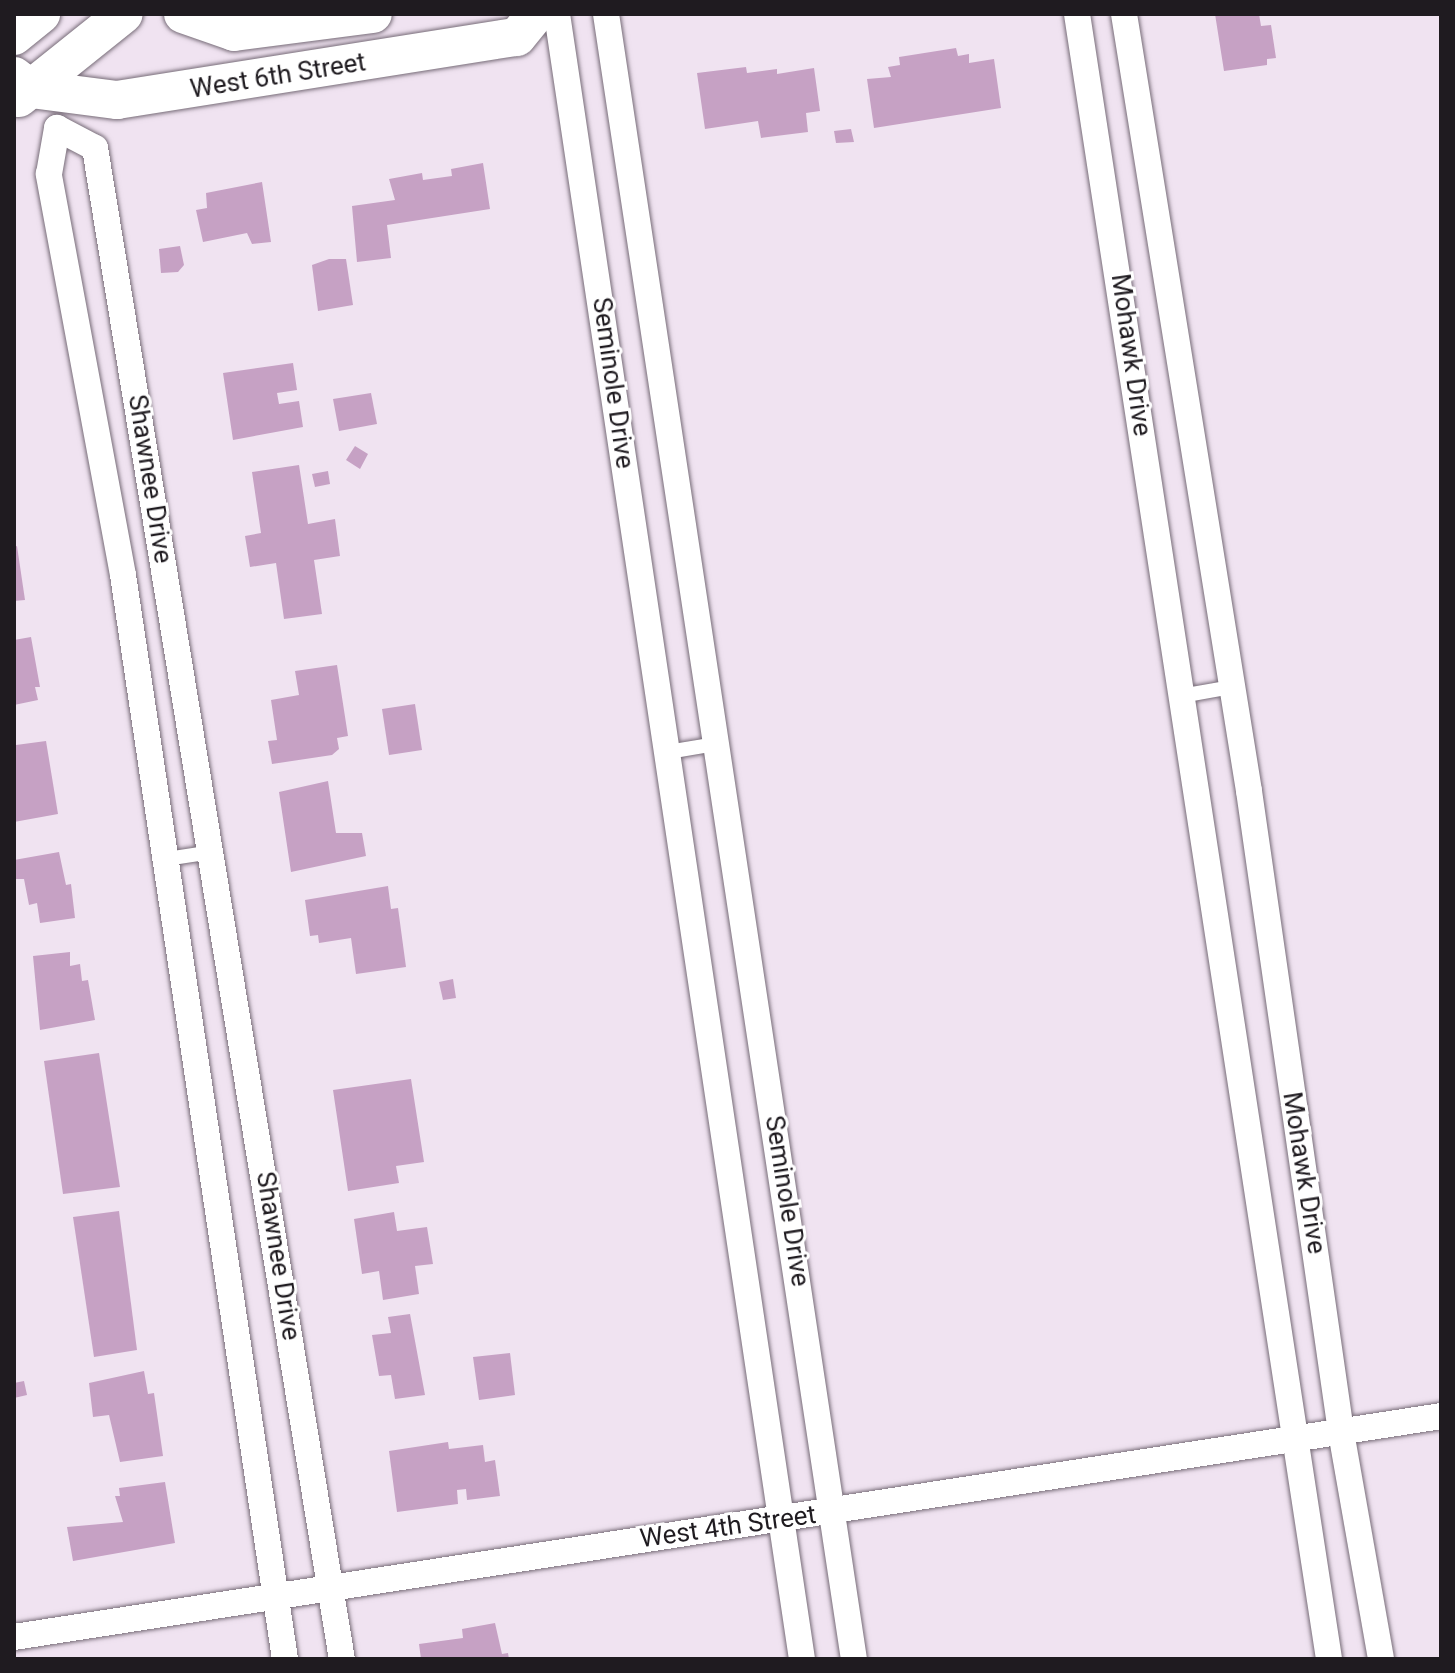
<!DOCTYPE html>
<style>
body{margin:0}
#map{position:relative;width:1455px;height:1673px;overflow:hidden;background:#f0e3f1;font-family:Roboto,sans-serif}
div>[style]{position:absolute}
.building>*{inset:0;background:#c6a1c4}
.roads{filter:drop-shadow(0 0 2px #776c78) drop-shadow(0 0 2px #776c78)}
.lane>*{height:14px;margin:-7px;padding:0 7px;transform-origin:7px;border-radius:7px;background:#fff}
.street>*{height:26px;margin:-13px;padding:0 13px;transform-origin:13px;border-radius:13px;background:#fff}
.secondary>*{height:38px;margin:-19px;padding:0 19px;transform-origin:19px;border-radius:19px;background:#fff}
span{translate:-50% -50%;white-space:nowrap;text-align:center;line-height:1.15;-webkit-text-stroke:6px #fff;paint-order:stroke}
.street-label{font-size:26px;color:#1f1b20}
.frame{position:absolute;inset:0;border:16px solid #1f1b20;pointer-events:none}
</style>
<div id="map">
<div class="building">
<i style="clip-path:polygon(1215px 14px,1259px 14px,1261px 26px,1271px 25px,1276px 58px,1267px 59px,1267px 65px,1224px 71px)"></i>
<i style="clip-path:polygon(956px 48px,958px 56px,969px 54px,969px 63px,994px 59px,1001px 108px,874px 128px,867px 79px,891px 77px,888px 67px,900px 65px,899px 57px)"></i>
<i style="clip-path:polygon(746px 67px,747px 73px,777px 69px,777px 74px,814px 68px,820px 111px,806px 113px,808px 132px,761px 138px,758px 121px,705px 129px,697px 73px)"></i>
<i style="clip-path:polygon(851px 129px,854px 142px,836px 143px,834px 131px)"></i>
<i style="clip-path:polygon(483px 163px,490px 209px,387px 225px,391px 258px,357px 262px,352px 206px,395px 200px,389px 179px,422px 173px,423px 180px,452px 176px,451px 169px)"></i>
<i style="clip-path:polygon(262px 182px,271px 242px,252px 244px,247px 233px,203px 242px,196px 210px,207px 208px,206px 193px)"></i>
<i style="clip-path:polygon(180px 246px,184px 265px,178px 272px,161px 273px,159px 249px)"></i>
<i style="clip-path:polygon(329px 259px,346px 259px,353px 305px,318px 311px,312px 265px)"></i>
<i style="clip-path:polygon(293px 363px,297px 390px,277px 393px,279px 404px,299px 401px,303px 427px,233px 440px,223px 373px)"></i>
<i style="clip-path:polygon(371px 393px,377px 424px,339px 431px,333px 399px)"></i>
<i style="clip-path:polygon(355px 446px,368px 454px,360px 469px,346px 460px)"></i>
<i style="clip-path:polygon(299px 465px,308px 524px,335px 519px,340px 556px,314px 560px,322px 614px,284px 619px,276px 563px,250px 567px,245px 536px,261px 533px,252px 472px)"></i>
<i style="clip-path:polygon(328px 471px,330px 484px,315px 487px,312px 474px)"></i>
<i style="clip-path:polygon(17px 546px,25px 600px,14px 601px,14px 547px)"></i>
<i style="clip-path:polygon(31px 637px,40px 687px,35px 687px,38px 700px,14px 705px,14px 640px)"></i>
<i style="clip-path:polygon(337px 665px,348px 736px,337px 738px,339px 749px,332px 755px,272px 764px,268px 741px,277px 740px,271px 700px,299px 695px,295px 671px)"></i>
<i style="clip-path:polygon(415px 704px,422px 750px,389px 755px,382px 709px)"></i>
<i style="clip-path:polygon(46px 741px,58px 814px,14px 822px,16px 745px)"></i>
<i style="clip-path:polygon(328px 781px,336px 833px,362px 833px,366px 856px,291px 872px,279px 792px)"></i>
<i style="clip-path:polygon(59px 852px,66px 885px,71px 884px,75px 918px,40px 923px,37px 903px,29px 905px,24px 879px,14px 879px,14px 860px)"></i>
<i style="clip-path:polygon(388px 886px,391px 909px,398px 908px,406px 967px,356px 974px,351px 938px,319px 943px,318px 935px,310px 936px,305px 900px)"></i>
<i style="clip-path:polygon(70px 952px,70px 966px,80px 964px,82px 981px,88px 980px,95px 1020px,40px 1030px,33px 956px)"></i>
<i style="clip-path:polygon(453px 979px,456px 998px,443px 1000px,439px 982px)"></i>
<i style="clip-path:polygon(99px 1053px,120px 1187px,63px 1194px,44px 1061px)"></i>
<i style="clip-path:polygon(411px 1079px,424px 1162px,396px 1166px,399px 1183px,348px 1191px,333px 1090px)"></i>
<i style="clip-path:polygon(119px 1211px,137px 1350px,94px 1357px,73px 1217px)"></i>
<i style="clip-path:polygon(394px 1212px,397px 1231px,427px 1227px,433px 1264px,415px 1266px,419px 1294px,383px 1300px,379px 1271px,362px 1274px,354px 1219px)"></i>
<i style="clip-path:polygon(410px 1314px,425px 1395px,395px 1399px,391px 1375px,379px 1376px,372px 1335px,391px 1333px,388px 1317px)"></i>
<i style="clip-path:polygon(510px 1353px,515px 1395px,479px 1400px,473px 1357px)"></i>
<i style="clip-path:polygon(144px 1371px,148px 1394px,154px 1393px,163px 1456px,120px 1462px,109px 1415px,93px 1417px,89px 1383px)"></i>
<i style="clip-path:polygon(24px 1381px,27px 1395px,14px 1398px,14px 1383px)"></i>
<i style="clip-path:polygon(448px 1442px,449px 1449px,483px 1445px,485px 1462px,495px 1460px,500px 1496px,467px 1500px,466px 1489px,457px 1490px,458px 1504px,397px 1512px,389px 1451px)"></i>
<i style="clip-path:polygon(165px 1482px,175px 1543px,73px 1561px,67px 1527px,123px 1522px,115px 1496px,120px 1496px,119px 1488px)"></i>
<i style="clip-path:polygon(495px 1623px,502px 1654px,508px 1653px,509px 1659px,421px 1659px,419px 1644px,463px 1638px,462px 1629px)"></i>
</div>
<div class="roads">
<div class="lane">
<i style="left:1181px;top:696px;width:52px;rotate:-10deg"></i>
<i style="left:668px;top:752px;width:49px;rotate:-9.5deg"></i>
<i style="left:166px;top:859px;width:47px;rotate:-8.7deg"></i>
</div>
<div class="street">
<i style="left:557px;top:14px;width:1663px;rotate:81.53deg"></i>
<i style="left:606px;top:14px;width:1664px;rotate:81.43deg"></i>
<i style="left:1077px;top:14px;width:1664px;rotate:81.29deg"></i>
<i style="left:1124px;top:14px;width:787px;rotate:80.86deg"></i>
<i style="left:1249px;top:791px;width:648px;rotate:81.83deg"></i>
<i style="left:1341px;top:1432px;width:230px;rotate:80deg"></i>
<i style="left:14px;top:1637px;width:1444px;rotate:-8.8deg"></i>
<i style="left:285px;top:1659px;width:1096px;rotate:-98.5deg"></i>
<i style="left:123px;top:575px;width:408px;rotate:-100.5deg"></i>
<i style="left:49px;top:174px;width:47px;rotate:-80.1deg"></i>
<i style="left:57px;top:128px;width:43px;rotate:27.8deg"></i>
<i style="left:95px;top:148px;width:1531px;rotate:80.72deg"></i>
</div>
<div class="secondary">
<i style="left:183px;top:14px;width:54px;rotate:19.4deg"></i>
<i style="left:234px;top:32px;width:140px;rotate:-7.4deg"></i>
<i style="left:14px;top:36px;width:35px;rotate:-39deg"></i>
<i style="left:14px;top:76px;width:21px;rotate:37deg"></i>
<i style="left:31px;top:89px;width:87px;rotate:7.3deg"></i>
<i style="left:117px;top:100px;width:405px;rotate:-9deg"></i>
<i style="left:517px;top:37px;width:28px;rotate:-51deg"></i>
<i style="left:19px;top:98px;width:134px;rotate:-38.7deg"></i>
</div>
</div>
<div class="street-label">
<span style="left:278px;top:76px;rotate:-9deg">West 6th Street</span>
<span style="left:1131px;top:355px;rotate:82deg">Mohawk Drive</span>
<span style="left:613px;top:383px;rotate:82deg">Seminole Drive</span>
<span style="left:150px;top:479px;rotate:81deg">Shawnee Drive</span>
<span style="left:1304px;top:1173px;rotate:81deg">Mohawk Drive</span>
<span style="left:787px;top:1201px;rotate:81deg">Seminole Drive</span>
<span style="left:278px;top:1256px;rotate:81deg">Shawnee Drive</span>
<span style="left:728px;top:1527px;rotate:-8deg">West 4th Street</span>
</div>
<div class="frame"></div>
</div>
